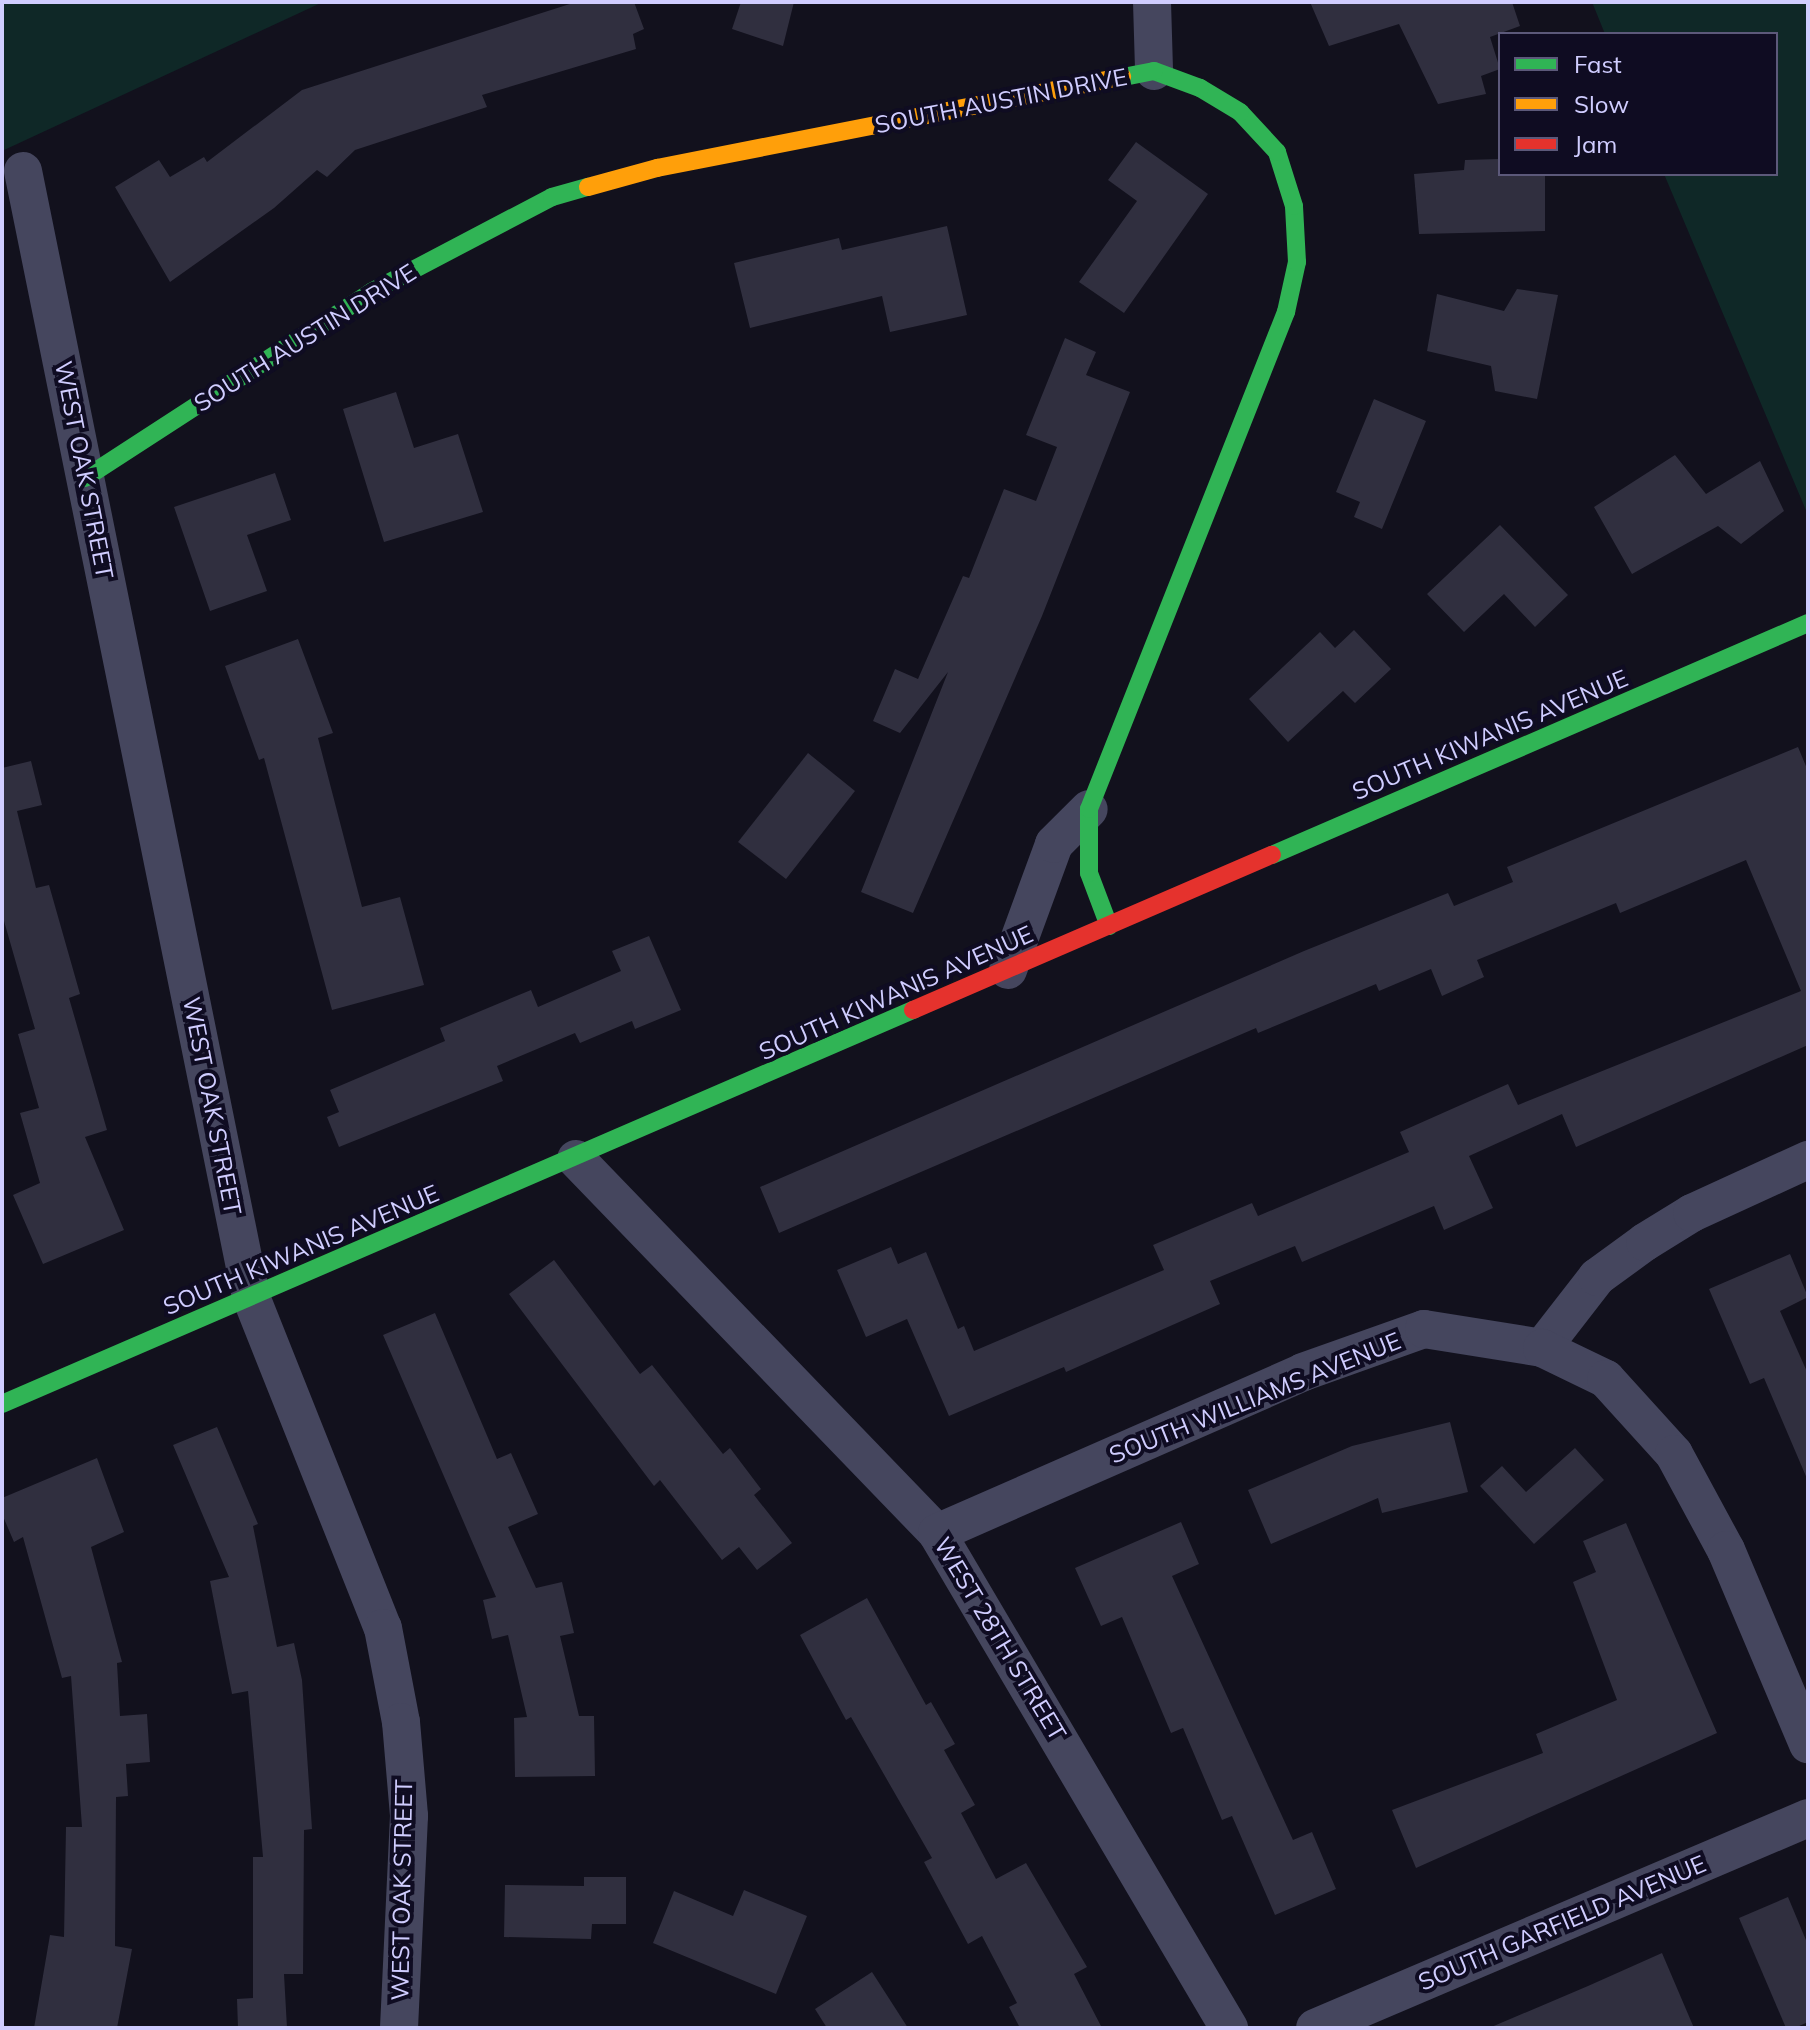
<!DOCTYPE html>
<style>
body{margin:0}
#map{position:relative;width:1810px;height:2030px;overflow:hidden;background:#12111d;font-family:Mulish,sans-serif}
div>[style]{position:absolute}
.green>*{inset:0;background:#0f2827}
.building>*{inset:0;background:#302f3f}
.street>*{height:38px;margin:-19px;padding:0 19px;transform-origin:19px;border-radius:19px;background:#45465e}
.fast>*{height:18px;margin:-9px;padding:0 9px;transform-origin:9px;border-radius:9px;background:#30b455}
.slow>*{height:18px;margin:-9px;padding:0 9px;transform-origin:9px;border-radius:9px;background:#ff9f0a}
.jam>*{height:18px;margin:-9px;padding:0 9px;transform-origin:9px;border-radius:9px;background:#e5322d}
span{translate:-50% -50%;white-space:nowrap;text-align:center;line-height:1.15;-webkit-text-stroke:8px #0f0c22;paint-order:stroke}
.street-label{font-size:24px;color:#d0cdff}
.frame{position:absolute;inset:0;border:4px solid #d0cdff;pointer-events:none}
.legend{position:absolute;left:1498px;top:32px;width:280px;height:144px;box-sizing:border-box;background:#0f0c22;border:2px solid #5c597a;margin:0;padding:10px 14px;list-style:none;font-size:24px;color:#d0cdff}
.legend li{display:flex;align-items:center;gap:16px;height:40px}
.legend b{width:40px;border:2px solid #5c597a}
</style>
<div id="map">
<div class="green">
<i style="clip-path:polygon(2px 2px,323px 2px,2px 151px)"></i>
<i style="clip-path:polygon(1592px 2px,1808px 2px,1808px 515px,1664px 174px,1776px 174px,1776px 34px,1605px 34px)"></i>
</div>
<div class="building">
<i style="clip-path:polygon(576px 2px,634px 2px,644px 29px,633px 34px,636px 49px,482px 95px,487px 107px,355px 150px,327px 177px,317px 170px,274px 208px,170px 282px,115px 187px,159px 160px,170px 177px,204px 157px,207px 162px,302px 90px)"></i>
<i style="clip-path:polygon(741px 2px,794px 2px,783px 46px,732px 29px)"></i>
<i style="clip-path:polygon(1310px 2px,1512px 2px,1520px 26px,1490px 37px,1500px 69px,1481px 76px,1486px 94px,1438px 104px,1399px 24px,1329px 46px)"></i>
<i style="clip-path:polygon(1136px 142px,1208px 194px,1124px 313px,1079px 282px,1137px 201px,1108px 180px)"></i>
<i style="clip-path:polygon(1500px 159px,1500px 174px,1545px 175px,1545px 231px,1419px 234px,1414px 174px,1464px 170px,1465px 160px)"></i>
<i style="clip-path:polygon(947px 226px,967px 315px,890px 332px,882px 296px,750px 328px,734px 263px,839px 238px,842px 250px)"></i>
<i style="clip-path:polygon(1517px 289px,1558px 295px,1537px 399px,1495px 391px,1491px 366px,1427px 351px,1437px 294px,1504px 311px)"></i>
<i style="clip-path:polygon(1065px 338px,1096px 352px,1086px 375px,1130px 392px,1042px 616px,913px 913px,861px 892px,948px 672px,900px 733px,873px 721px,895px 669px,918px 679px,963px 576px,969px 578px,1004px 489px,1036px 501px,1057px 447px,1026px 435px)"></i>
<i style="clip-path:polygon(396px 392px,414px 448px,458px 434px,483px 512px,384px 542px,343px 409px)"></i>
<i style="clip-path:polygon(1374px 399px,1426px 421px,1382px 529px,1354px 517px,1360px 502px,1336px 492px)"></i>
<i style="clip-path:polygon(1675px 455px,1706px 494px,1760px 461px,1784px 511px,1741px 544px,1718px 526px,1632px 574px,1594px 507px)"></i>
<i style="clip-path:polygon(275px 473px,291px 520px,247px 535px,267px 591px,210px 611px,174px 507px)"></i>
<i style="clip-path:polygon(1500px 525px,1568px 595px,1535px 627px,1504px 594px,1464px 632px,1427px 594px)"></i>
<i style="clip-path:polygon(1354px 630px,1391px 669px,1355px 703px,1343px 691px,1288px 742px,1249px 699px,1320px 632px,1335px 648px)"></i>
<i style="clip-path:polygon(298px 639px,333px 733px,318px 738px,362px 907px,400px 897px,424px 985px,332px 1010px,264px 758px,259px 760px,225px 666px)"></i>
<i style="clip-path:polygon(1798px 747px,1808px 771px,1808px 1045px,1576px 1147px,1562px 1114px,1469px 1156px,1493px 1208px,1444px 1230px,1434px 1206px,1302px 1262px,1295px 1246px,1210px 1281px,1220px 1304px,1066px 1372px,1064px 1367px,949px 1416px,907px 1319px,866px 1337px,837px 1270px,891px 1247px,898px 1264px,926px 1252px,958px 1329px,964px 1326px,974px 1351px,1164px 1270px,1153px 1245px,1252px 1203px,1258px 1216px,1409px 1152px,1400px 1132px,1508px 1084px,1518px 1105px,1801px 991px,1746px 860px,1620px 913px,1616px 903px,1477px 960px,1484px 977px,1442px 996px,1431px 969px,1379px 991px,1376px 984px,1258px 1033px,1256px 1028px,779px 1233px,760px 1187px,1304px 951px,1448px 893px,1454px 906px,1513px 882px,1507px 867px)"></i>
<i style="clip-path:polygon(808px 753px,855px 791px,786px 879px,738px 842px)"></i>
<i style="clip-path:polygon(31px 761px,42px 805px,17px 811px,36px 888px,49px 885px,80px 994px,69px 998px,107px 1130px,85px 1137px,124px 1230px,43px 1264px,13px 1195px,40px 1183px,20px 1113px,39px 1108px,18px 1034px,35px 1029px,2px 914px,2px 768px)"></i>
<i style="clip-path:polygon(649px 936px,681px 1010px,635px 1029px,632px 1021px,580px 1043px,575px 1033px,497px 1066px,503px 1081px,339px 1147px,327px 1117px,339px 1112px,330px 1090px,445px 1041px,440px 1028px,531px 990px,538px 1007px,621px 971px,612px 951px)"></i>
<i style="clip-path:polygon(1790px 1254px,1808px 1297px,1780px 1311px,1808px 1374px,1808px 1481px,1764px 1378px,1750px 1384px,1709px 1289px)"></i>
<i style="clip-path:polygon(554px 1260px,640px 1374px,652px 1365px,723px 1454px,730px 1448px,761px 1489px,754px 1495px,792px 1543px,757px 1570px,739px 1547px,722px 1560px,660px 1480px,654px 1486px,509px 1294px)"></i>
<i style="clip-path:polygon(435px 1313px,497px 1459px,511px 1453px,538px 1514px,508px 1527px,536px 1588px,562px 1582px,574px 1633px,560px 1636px,579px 1716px,594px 1716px,595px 1776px,515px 1777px,514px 1718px,527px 1717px,508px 1635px,492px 1639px,483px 1600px,496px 1597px,383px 1335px)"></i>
<i style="clip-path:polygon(1450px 1422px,1468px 1492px,1382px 1513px,1378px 1498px,1271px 1544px,1248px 1490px,1352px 1446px)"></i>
<i style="clip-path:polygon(217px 1427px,258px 1524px,253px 1526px,277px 1647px,294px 1643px,302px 1680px,312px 1829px,304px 1830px,303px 1974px,284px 1974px,287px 2028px,238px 2028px,237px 1999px,253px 1998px,253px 1857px,263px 1857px,248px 1691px,232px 1694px,210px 1581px,229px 1577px,173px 1445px)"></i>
<i style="clip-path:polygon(1575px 1448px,1604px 1480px,1534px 1544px,1480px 1486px,1502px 1466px,1526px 1492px)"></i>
<i style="clip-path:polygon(97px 1458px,124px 1532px,91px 1547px,122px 1662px,117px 1663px,120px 1716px,147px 1714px,150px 1762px,126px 1764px,128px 1796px,116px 1797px,115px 1946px,132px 1949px,117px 2028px,34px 2028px,50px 1935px,64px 1937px,66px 1827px,82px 1827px,71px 1676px,62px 1678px,23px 1537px,14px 1542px,2px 1514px,2px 1498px)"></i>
<i style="clip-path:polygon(1181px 1522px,1199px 1564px,1172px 1576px,1293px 1840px,1312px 1832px,1336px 1889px,1275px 1915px,1232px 1816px,1222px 1820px,1183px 1728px,1171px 1733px,1122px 1617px,1101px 1626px,1075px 1568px)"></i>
<i style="clip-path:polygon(1626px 1523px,1717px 1733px,1416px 1868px,1392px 1810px,1543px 1753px,1536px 1734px,1617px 1700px,1573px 1582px,1596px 1572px,1583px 1541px)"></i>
<i style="clip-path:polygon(867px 1598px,926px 1705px,931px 1702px,955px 1744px,944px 1750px,975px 1805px,961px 1813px,996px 1879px,1026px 1863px,1087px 1967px,1074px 1974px,1102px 2028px,1020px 2028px,1009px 2007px,1017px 2003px,982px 1936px,968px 1944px,924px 1862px,932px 1858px,851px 1717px,846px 1720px,800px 1635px)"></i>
<i style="clip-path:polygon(584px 1877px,626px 1877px,626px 1924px,592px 1924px,591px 1939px,504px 1937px,505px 1885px,584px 1886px)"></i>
<i style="clip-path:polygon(744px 1890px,807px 1916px,776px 1994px,653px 1943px,674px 1891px,733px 1916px)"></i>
<i style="clip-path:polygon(1788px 1897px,1808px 1945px,1808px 2022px,1795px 2028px,1786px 2028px,1739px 1918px)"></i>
<i style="clip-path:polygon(1662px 1953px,1694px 2028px,1489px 2028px,1588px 1986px)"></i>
<i style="clip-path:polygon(872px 1972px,908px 2028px,827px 2028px,815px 2009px)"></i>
</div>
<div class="street">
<i style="left:1152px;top:2px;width:69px;rotate:88.3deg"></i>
<i style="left:23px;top:171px;width:1149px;rotate:78.55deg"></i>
<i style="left:251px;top:1297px;width:356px;rotate:68.3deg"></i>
<i style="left:383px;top:1628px;width:96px;rotate:79.2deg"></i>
<i style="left:401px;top:1722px;width:94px;rotate:85.1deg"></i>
<i style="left:409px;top:1816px;width:212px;rotate:92.7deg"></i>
<i style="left:1008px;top:970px;width:134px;rotate:-69.9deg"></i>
<i style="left:1054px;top:844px;width:49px;rotate:-45deg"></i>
<i style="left:576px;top:1159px;width:520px;rotate:46.01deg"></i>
<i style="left:937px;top:1533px;width:575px;rotate:59.46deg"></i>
<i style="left:1542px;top:1348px;width:90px;rotate:-52.2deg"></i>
<i style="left:1597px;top:1277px;width:59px;rotate:-36.1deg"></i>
<i style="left:1645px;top:1242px;width:55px;rotate:-31.7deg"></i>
<i style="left:1692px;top:1213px;width:128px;rotate:-24.6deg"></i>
<i style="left:937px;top:1533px;width:400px;rotate:-23.7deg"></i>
<i style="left:1303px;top:1372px;width:128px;rotate:-19.6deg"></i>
<i style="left:1424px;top:1329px;width:120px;rotate:9.1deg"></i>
<i style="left:1542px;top:1348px;width:71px;rotate:25.8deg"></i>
<i style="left:1606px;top:1379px;width:101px;rotate:47.8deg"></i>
<i style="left:1674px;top:1454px;width:109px;rotate:61.6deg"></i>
<i style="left:1726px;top:1550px;width:211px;rotate:67.1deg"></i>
<i style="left:1315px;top:2028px;width:536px;rotate:-23.07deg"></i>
</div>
<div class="fast">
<i style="left:85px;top:478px;width:341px;rotate:-33deg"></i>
<i style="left:371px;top:292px;width:204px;rotate:-27.7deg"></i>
<i style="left:552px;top:197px;width:37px;rotate:-16deg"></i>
<i style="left:1272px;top:855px;width:584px;rotate:-23.4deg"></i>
<i style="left:1109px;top:926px;width:57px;rotate:-110.7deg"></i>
<i style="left:1089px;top:873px;width:64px;rotate:-90deg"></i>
<i style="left:1089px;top:809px;width:535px;rotate:-68.38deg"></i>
<i style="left:1286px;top:312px;width:51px;rotate:-77.6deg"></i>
<i style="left:1297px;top:262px;width:56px;rotate:-93.1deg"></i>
<i style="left:1294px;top:206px;width:57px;rotate:-107.5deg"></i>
<i style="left:1277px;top:152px;width:54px;rotate:-132.8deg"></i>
<i style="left:1240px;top:112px;width:47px;rotate:-149deg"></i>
<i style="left:1200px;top:88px;width:49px;rotate:-159.7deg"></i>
<i style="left:1154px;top:71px;width:33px;rotate:169deg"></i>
<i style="left:2px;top:1404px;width:993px;rotate:-23.39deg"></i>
</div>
<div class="slow">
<i style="left:588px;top:187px;width:72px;rotate:-15.4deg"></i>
<i style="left:657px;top:168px;width:474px;rotate:-11.1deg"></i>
</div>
<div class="jam">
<i style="left:913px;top:1010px;width:391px;rotate:-23.4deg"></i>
</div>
<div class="street-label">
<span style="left:1001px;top:101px;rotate:-11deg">SOUTH AUSTIN DRIVE</span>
<span style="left:305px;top:338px;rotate:-32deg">SOUTH AUSTIN DRIVE</span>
<span style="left:84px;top:470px;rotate:79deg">WEST OAK STREET</span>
<span style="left:1490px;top:735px;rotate:-23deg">SOUTH KIWANIS AVENUE</span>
<span style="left:896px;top:993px;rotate:-24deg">SOUTH KIWANIS AVENUE</span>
<span style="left:212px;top:1106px;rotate:79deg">WEST OAK STREET</span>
<span style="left:301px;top:1250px;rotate:-23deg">SOUTH KIWANIS AVENUE</span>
<span style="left:1255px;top:1398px;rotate:-22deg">SOUTH WILLIAMS AVENUE</span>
<span style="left:1000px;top:1639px;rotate:59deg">WEST 28TH STREET</span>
<span style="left:402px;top:1890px;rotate:-89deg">WEST OAK STREET</span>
<span style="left:1562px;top:1923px;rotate:-23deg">SOUTH GARFIELD AVENUE</span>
</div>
<div class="frame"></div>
<ul class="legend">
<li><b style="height:10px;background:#30b455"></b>Fast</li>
<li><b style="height:10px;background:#ff9f0a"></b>Slow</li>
<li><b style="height:10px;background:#e5322d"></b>Jam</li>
</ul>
</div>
